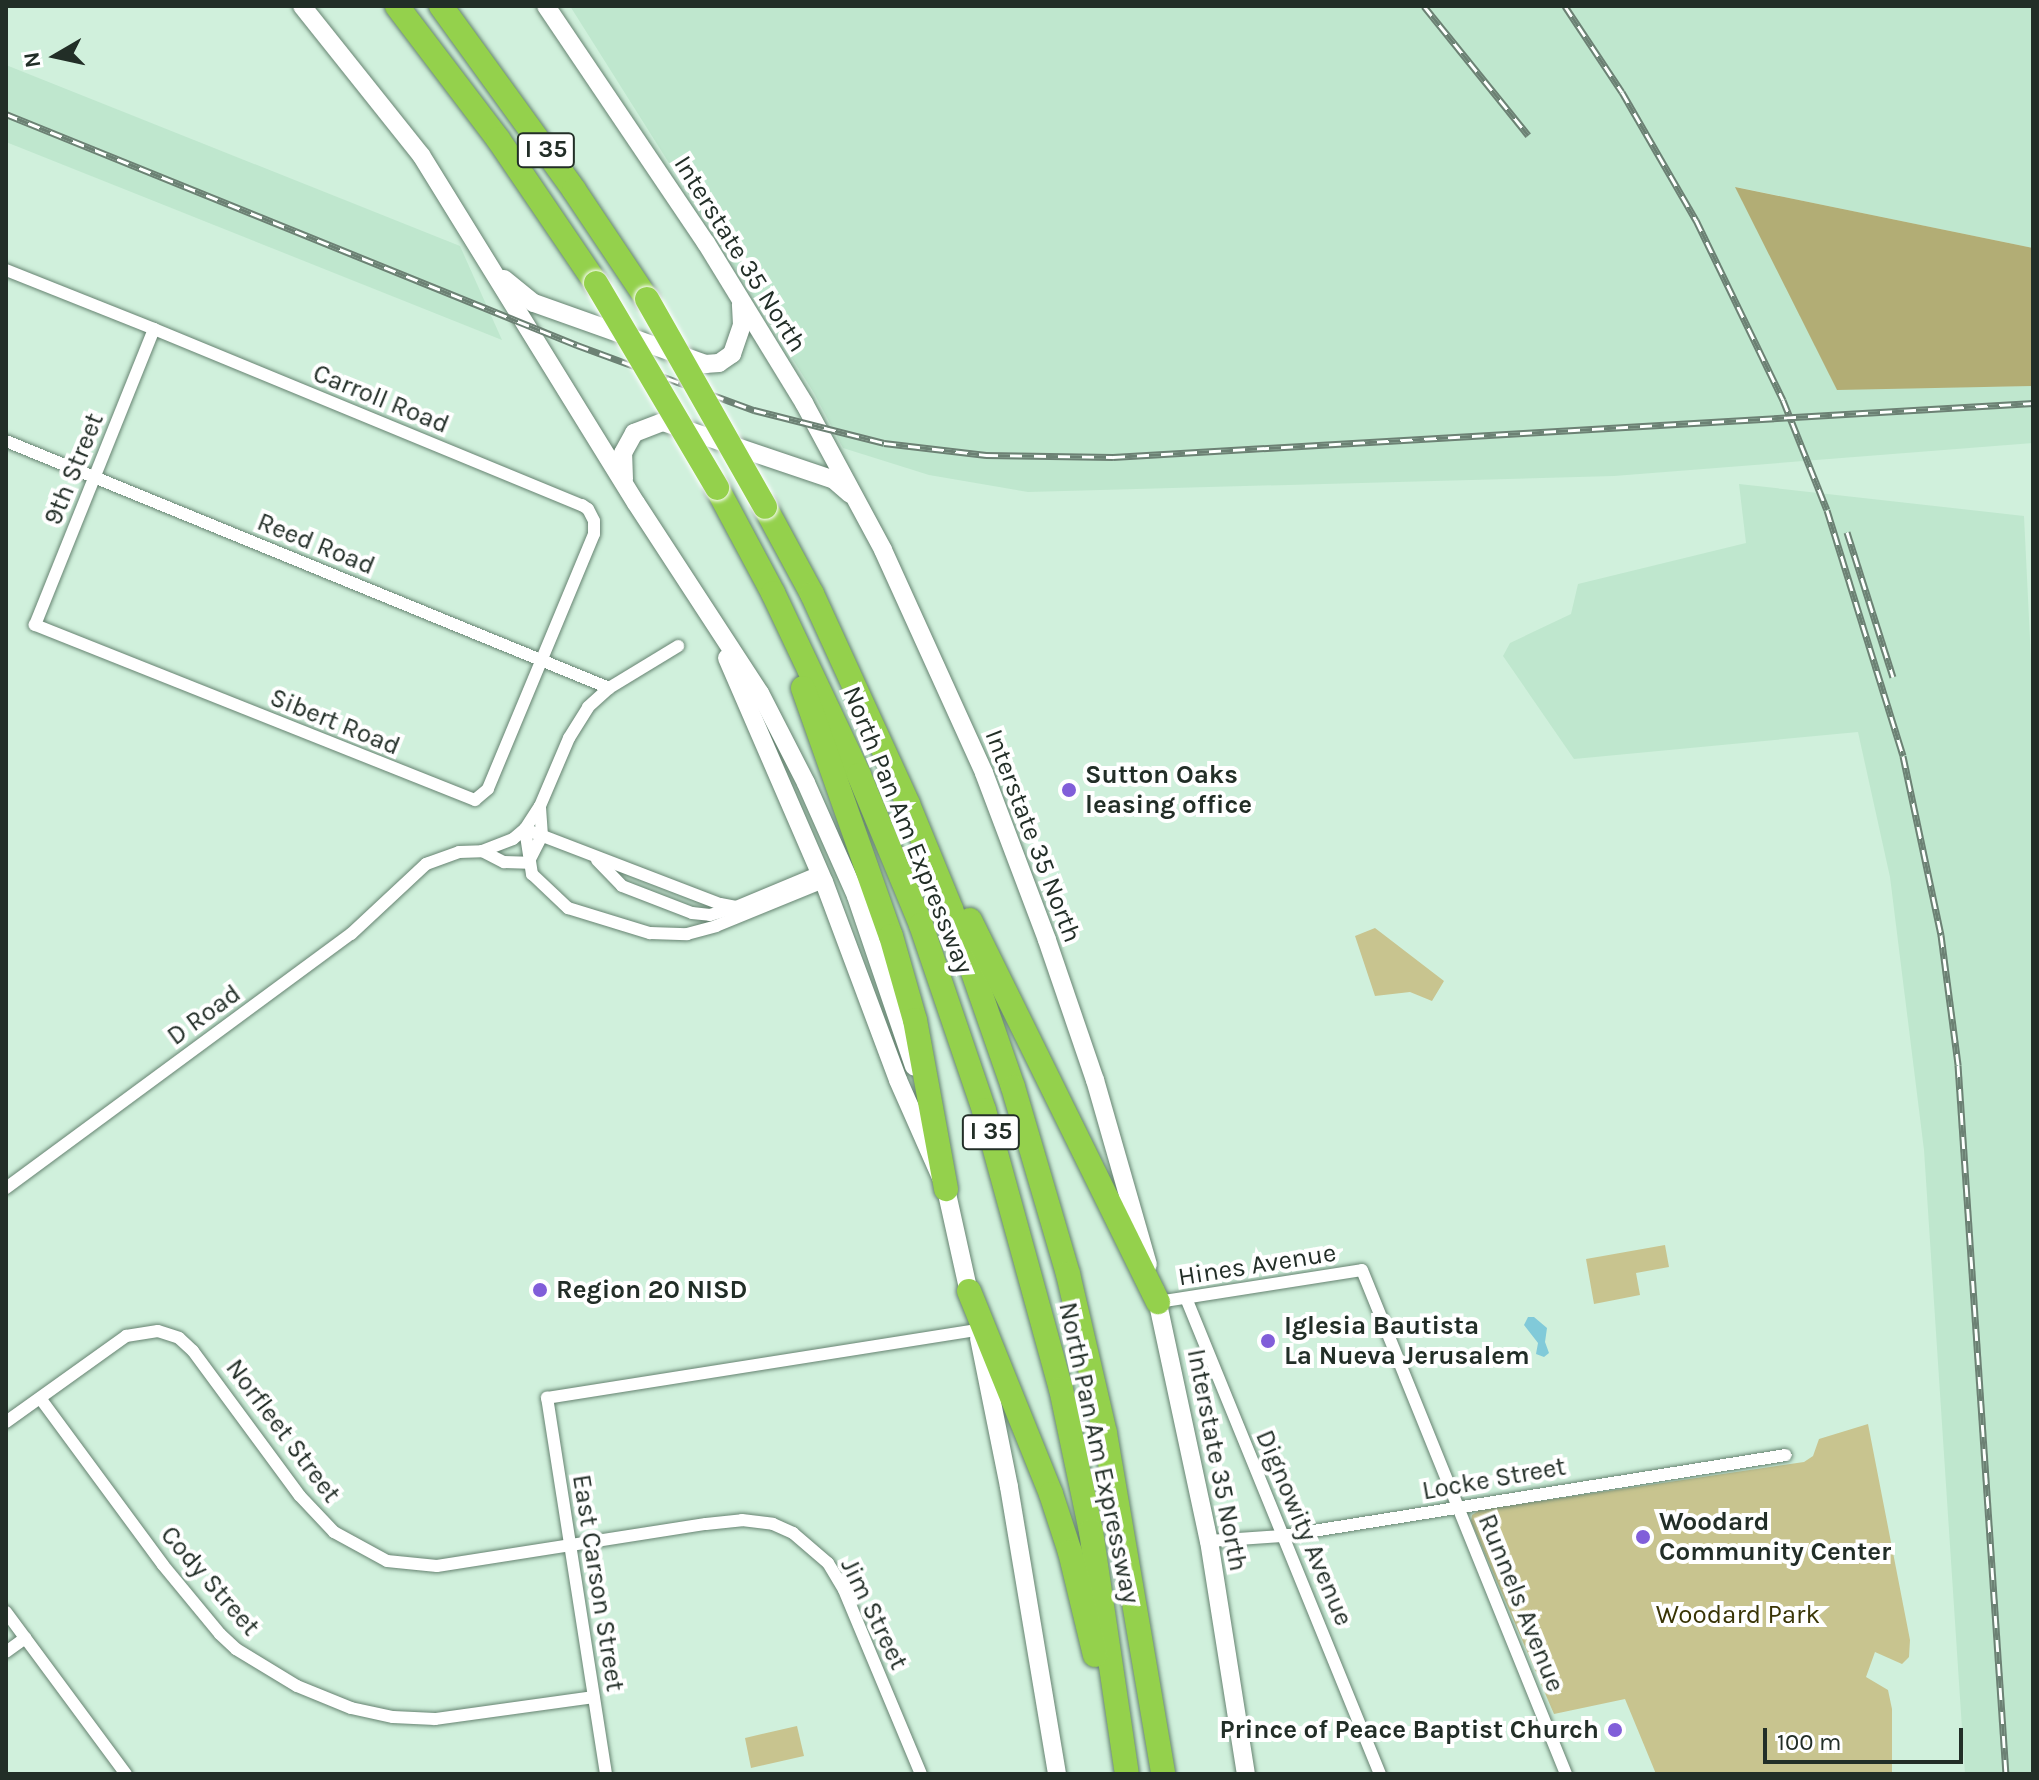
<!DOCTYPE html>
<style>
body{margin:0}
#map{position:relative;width:2039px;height:1780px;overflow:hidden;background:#d0f0dc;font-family:Karla,sans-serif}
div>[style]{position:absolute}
.built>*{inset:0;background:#bfe7ce}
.green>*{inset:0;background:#c8c48f}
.forest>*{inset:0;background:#b2ad75}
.water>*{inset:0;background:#81cad9}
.roads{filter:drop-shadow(0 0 2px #668371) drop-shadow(0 0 2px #668371)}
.street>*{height:12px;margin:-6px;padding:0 6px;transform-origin:6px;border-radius:6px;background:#fff}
.secondary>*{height:18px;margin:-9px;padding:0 9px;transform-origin:9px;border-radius:9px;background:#fff}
.highway>*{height:24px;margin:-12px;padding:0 12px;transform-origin:12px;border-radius:12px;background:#94d14c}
.rail>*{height:7px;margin-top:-3.5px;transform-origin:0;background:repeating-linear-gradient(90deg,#fff 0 12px,#6c8174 0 24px);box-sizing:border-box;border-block:2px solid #6c8174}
.bridges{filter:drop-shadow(0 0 2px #fff) drop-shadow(0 0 2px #fff)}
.highway-bridge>*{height:24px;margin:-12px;padding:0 12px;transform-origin:12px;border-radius:12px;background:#94d14c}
.dots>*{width:22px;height:22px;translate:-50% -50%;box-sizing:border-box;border:4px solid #fff;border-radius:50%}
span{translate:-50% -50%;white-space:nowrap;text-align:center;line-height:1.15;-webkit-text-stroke:8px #fff;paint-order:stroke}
.shield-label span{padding:2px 6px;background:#fff;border:2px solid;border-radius:6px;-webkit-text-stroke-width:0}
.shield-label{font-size:24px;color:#222e27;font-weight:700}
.street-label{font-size:26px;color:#222e27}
.poi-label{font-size:26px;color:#222e27;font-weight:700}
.left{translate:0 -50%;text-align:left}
.right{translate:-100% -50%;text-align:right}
.park-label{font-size:26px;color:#393405}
.frame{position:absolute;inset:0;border:8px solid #222e27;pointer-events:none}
.north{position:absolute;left:16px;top:16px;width:80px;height:80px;-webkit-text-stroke:6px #fff;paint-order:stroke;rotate:261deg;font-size:22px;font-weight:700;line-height:32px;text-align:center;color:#222e27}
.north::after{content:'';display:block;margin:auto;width:28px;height:36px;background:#222e27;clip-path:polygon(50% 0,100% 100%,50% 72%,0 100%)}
.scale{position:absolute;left:1763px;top:1728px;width:200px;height:36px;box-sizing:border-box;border:4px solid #222e27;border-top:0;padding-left:10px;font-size:24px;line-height:28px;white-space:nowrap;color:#222e27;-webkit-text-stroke:6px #fff;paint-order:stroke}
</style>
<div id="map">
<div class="built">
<i style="clip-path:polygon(570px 6px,2033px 6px,2033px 248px,1736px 187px,1837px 389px,2033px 386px,2033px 443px,1614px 476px,1028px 492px,929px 475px,843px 448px,814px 393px)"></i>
<i style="clip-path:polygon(6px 65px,460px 246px,502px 340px,6px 142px)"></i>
<i style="clip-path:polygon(1739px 484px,2024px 516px,2033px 701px,2033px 1774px,1965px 1774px,1924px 1150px,1890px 877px,1858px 732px,1574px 759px,1503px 656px,1510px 643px,1571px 614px,1578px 584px,1746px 543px)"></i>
</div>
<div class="green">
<i style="clip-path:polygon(1375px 928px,1444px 981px,1432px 1001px,1410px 992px,1375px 996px,1355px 936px)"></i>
<i style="clip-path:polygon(1665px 1245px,1669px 1267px,1636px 1273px,1640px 1295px,1594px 1304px,1586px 1259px)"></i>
<i style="clip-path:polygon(1868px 1424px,1910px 1640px,1909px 1657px,1902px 1664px,1875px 1652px,1866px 1677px,1888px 1690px,1892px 1709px,1892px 1774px,1656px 1774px,1625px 1699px,1554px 1714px,1471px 1521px,1472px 1515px,1480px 1510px,1804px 1462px,1813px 1456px,1819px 1439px)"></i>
<i style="clip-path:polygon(797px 1726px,804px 1756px,751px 1768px,745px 1738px)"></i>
</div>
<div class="forest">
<i style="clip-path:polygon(1735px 187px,2033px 248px,2033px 386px,1837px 390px)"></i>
</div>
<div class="water">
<i style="clip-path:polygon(1528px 1317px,1534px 1317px,1547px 1328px,1545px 1342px,1549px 1353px,1544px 1357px,1536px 1354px,1538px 1343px,1524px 1325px)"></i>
</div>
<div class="roads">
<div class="street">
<i style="left:6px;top:270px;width:159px;rotate:21.7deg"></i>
<i style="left:154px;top:329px;width:463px;rotate:22.4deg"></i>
<i style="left:582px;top:505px;width:7px;rotate:34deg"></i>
<i style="left:588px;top:509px;width:13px;rotate:63deg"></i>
<i style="left:594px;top:521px;width:13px;rotate:90deg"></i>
<i style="left:594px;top:534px;width:276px;rotate:112.6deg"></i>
<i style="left:488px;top:789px;width:17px;rotate:140deg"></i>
<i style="left:475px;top:800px;width:474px;rotate:-158.3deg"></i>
<i style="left:35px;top:625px;width:319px;rotate:-68.1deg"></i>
<i style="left:6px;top:441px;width:652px;rotate:22.27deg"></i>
<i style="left:482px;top:851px;width:25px;rotate:27deg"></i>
<i style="left:504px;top:862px;width:24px;rotate:2deg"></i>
<i style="left:528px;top:863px;width:30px;rotate:-63deg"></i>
<i style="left:542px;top:836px;width:30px;rotate:-94deg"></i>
<i style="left:597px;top:860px;width:36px;rotate:46deg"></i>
<i style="left:622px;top:886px;width:75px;rotate:21.1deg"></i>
<i style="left:692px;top:913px;width:18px;rotate:6deg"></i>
<i style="left:710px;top:915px;width:24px;rotate:-17deg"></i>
<i style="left:820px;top:872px;width:91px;rotate:157.4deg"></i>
<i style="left:736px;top:907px;width:16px;rotate:-169deg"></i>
<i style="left:720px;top:904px;width:209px;rotate:-159deg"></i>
<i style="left:525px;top:829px;width:46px;rotate:81.2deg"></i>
<i style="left:532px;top:874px;width:50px;rotate:43.4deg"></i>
<i style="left:568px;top:908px;width:86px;rotate:17deg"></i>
<i style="left:650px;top:933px;width:37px;rotate:2deg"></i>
<i style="left:687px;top:934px;width:30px;rotate:-15deg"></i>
<i style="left:716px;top:926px;width:117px;rotate:-22.2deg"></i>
<i style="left:6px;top:1188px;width:428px;rotate:-36.4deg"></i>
<i style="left:351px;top:934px;width:103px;rotate:-43deg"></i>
<i style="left:426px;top:864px;width:35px;rotate:-20deg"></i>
<i style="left:459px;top:852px;width:23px;rotate:-2deg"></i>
<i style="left:482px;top:851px;width:33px;rotate:-21deg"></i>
<i style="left:513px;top:839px;width:16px;rotate:-40deg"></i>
<i style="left:525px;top:829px;width:27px;rotate:-57deg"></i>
<i style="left:540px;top:806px;width:74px;rotate:-66.9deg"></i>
<i style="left:569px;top:738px;width:36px;rotate:-58deg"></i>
<i style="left:588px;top:707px;width:28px;rotate:-42deg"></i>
<i style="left:609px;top:688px;width:81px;rotate:-31.3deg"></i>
<i style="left:1186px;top:1298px;width:514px;rotate:67.83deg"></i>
<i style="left:1158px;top:1302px;width:206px;rotate:-8.9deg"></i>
<i style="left:1362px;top:1270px;width:544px;rotate:67.96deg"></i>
<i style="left:40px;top:1398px;width:207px;rotate:53.6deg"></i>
<i style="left:163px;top:1565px;width:89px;rotate:50.4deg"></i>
<i style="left:220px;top:1634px;width:22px;rotate:43deg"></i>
<i style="left:236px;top:1649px;width:71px;rotate:31.2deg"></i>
<i style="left:297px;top:1686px;width:58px;rotate:22.2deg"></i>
<i style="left:351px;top:1708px;width:43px;rotate:12.1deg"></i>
<i style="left:393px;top:1717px;width:42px;rotate:2.7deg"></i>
<i style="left:435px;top:1719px;width:160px;rotate:-7.9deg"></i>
<i style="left:6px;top:1422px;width:148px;rotate:-35.6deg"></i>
<i style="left:126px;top:1336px;width:32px;rotate:-9deg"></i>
<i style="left:158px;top:1331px;width:22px;rotate:18deg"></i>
<i style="left:179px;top:1338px;width:19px;rotate:43deg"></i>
<i style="left:193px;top:1351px;width:180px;rotate:53.6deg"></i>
<i style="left:300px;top:1496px;width:50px;rotate:46.6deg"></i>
<i style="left:334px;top:1532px;width:60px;rotate:28.7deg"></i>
<i style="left:387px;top:1561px;width:50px;rotate:5.7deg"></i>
<i style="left:437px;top:1566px;width:272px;rotate:-8.9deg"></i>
<i style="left:706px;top:1524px;width:36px;rotate:-6deg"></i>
<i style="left:742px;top:1520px;width:31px;rotate:7deg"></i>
<i style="left:773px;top:1524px;width:22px;rotate:24deg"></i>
<i style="left:793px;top:1533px;width:46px;rotate:40.6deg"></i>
<i style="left:828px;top:1563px;width:31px;rotate:59deg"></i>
<i style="left:844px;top:1590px;width:199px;rotate:67.3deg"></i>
<i style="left:1209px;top:1541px;width:73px;rotate:-3.9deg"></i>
<i style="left:1282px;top:1536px;width:510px;rotate:-9.13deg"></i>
<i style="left:6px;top:1612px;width:202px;rotate:53.5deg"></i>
<i style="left:6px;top:1652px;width:24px;rotate:-36deg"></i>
<i style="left:606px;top:1774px;width:381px;rotate:-98.9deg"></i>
<i style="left:547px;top:1398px;width:436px;rotate:-9deg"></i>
</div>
<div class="secondary">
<i style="left:302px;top:6px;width:191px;rotate:51.4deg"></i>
<i style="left:421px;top:155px;width:409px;rotate:58.3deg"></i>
<i style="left:636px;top:503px;width:227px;rotate:56.9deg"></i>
<i style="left:760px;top:693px;width:101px;rotate:62.9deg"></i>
<i style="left:806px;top:783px;width:124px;rotate:66.1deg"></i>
<i style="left:856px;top:896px;width:180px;rotate:71.2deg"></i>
<i style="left:546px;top:6px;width:286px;rotate:56deg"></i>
<i style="left:706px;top:243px;width:188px;rotate:58.5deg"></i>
<i style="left:804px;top:403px;width:167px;rotate:61.7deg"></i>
<i style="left:883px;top:550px;width:245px;rotate:65.6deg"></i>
<i style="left:984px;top:773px;width:178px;rotate:69.3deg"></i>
<i style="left:1047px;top:940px;width:148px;rotate:71.1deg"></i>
<i style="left:1095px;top:1080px;width:192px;rotate:74deg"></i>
<i style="left:504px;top:279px;width:38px;rotate:39deg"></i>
<i style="left:534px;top:303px;width:182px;rotate:19.6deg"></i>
<i style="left:705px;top:364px;width:14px;rotate:-4deg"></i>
<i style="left:719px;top:363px;width:16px;rotate:-35deg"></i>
<i style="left:732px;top:354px;width:31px;rotate:-71deg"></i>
<i style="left:742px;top:325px;width:21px;rotate:-93deg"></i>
<i style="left:624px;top:479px;width:26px;rotate:-92deg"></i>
<i style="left:623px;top:453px;width:23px;rotate:-61deg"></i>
<i style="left:634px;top:433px;width:31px;rotate:-21deg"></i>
<i style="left:663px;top:422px;width:181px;rotate:18.7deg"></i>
<i style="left:834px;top:480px;width:21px;rotate:41deg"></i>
<i style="left:727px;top:658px;width:244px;rotate:66.6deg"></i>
<i style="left:824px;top:882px;width:211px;rotate:69.5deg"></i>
<i style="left:898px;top:1080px;width:119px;rotate:66.2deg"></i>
<i style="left:946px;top:1189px;width:116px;rotate:77.5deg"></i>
<i style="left:1155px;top:1290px;width:257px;rotate:77.9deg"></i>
<i style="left:1209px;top:1541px;width:236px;rotate:81deg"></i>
<i style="left:979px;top:1338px;width:152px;rotate:78.6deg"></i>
<i style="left:1009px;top:1487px;width:291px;rotate:80.5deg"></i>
</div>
<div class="highway">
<i style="left:397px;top:6px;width:167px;rotate:52.8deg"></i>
<i style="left:498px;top:139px;width:174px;rotate:55.8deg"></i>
<i style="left:441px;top:6px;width:227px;rotate:54.1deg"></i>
<i style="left:574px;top:190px;width:131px;rotate:56.2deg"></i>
<i style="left:717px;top:488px;width:119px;rotate:61.9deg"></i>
<i style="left:773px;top:593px;width:201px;rotate:64.7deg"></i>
<i style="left:859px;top:775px;width:162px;rotate:67.5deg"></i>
<i style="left:921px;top:925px;width:195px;rotate:71.2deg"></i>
<i style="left:984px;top:1110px;width:289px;rotate:74.6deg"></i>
<i style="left:1061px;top:1389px;width:145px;rotate:78.1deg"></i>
<i style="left:1091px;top:1531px;width:246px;rotate:81.6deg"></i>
<i style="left:765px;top:507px;width:99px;rotate:61.6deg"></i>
<i style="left:812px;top:594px;width:231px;rotate:65.4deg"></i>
<i style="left:908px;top:804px;width:113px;rotate:67.7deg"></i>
<i style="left:951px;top:909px;width:188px;rotate:70.8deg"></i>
<i style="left:1013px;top:1087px;width:195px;rotate:73.6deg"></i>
<i style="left:1068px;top:1274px;width:163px;rotate:76.9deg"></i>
<i style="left:1105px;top:1433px;width:346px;rotate:80.3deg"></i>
<i style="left:803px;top:688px;width:263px;rotate:70.5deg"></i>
<i style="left:891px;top:936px;width:87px;rotate:74.1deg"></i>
<i style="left:915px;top:1020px;width:172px;rotate:79.6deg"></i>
<i style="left:970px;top:920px;width:426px;rotate:63.8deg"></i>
<i style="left:969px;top:1291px;width:219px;rotate:68deg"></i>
<i style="left:1051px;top:1494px;width:61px;rotate:71.9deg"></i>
<i style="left:1070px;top:1552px;width:106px;rotate:76.4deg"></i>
</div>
</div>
<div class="rail">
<i style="left:1424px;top:6px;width:166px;rotate:51.1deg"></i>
<i style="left:1565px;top:6px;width:103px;rotate:56.5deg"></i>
<i style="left:1622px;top:92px;width:148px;rotate:60deg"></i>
<i style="left:1696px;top:220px;width:200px;rotate:64.2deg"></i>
<i style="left:1783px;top:400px;width:118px;rotate:68.2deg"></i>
<i style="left:1827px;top:510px;width:257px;rotate:72.8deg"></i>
<i style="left:1903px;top:756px;width:183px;rotate:78deg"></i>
<i style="left:1941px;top:935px;width:131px;rotate:82.5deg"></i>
<i style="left:1958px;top:1065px;width:711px;rotate:86.13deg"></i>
<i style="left:6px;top:114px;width:616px;rotate:22.03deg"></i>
<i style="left:577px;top:345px;width:189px;rotate:20.2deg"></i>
<i style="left:754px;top:410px;width:134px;rotate:14.2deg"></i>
<i style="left:884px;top:443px;width:103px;rotate:6.7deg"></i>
<i style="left:986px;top:455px;width:127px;rotate:0.9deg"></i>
<i style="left:1113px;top:457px;width:922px;rotate:-3.36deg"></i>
<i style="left:1847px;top:532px;width:152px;rotate:72.4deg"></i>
</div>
<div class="bridges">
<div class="highway-bridge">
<i style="left:596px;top:283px;width:238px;rotate:59.4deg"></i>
<i style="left:647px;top:299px;width:239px;rotate:60.4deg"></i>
</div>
</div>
<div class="dots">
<i style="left:1069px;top:790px;background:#815ed9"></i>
<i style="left:540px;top:1290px;background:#815ed9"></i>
<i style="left:1268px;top:1341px;background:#815ed9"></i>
<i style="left:1643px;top:1537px;background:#815ed9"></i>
<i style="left:1615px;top:1730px;background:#815ed9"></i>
</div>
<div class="shield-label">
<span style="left:546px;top:150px">I 35</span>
<span style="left:991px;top:1132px">I 35</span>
</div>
<div class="street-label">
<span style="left:740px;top:254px;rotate:58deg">Interstate 35 North</span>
<span style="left:381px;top:399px;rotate:22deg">Carroll Road</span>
<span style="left:74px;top:469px;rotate:-68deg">9th Street</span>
<span style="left:316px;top:544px;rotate:22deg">Reed Road</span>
<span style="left:335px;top:722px;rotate:22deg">Sibert Road</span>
<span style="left:908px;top:830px;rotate:68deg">North Pan Am Expressway</span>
<span style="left:1033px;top:836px;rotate:69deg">Interstate 35 North</span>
<span style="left:204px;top:1015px;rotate:-36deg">D Road</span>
<span style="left:1257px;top:1265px;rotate:-9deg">Hines Avenue</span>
<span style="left:283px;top:1431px;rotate:53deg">Norfleet Street</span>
<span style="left:1099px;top:1453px;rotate:78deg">North Pan Am Expressway</span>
<span style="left:1217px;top:1460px;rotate:79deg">Interstate 35 North</span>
<span style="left:1494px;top:1479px;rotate:-10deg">Locke Street</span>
<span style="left:1304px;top:1528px;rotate:67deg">Dignowity Avenue</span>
<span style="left:210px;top:1581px;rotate:49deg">Cody Street</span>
<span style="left:598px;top:1583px;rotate:81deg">East Carson Street</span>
<span style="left:1521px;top:1603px;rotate:68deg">Runnels Avenue</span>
<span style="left:874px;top:1614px;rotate:64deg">Jim Street</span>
</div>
<div class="poi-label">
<span class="left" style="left:1085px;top:790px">Sutton Oaks<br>leasing office</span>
<span class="left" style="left:556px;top:1290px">Region 20 NISD</span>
<span class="left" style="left:1284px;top:1341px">Iglesia Bautista<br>La Nueva Jerusalem</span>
<span class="left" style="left:1659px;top:1537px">Woodard<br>Community Center</span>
<span class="right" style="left:1599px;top:1730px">Prince of Peace Baptist Church</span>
</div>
<div class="park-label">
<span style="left:1738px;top:1615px">Woodard Park</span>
</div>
<div class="frame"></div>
<div class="north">N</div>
<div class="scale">100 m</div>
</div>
